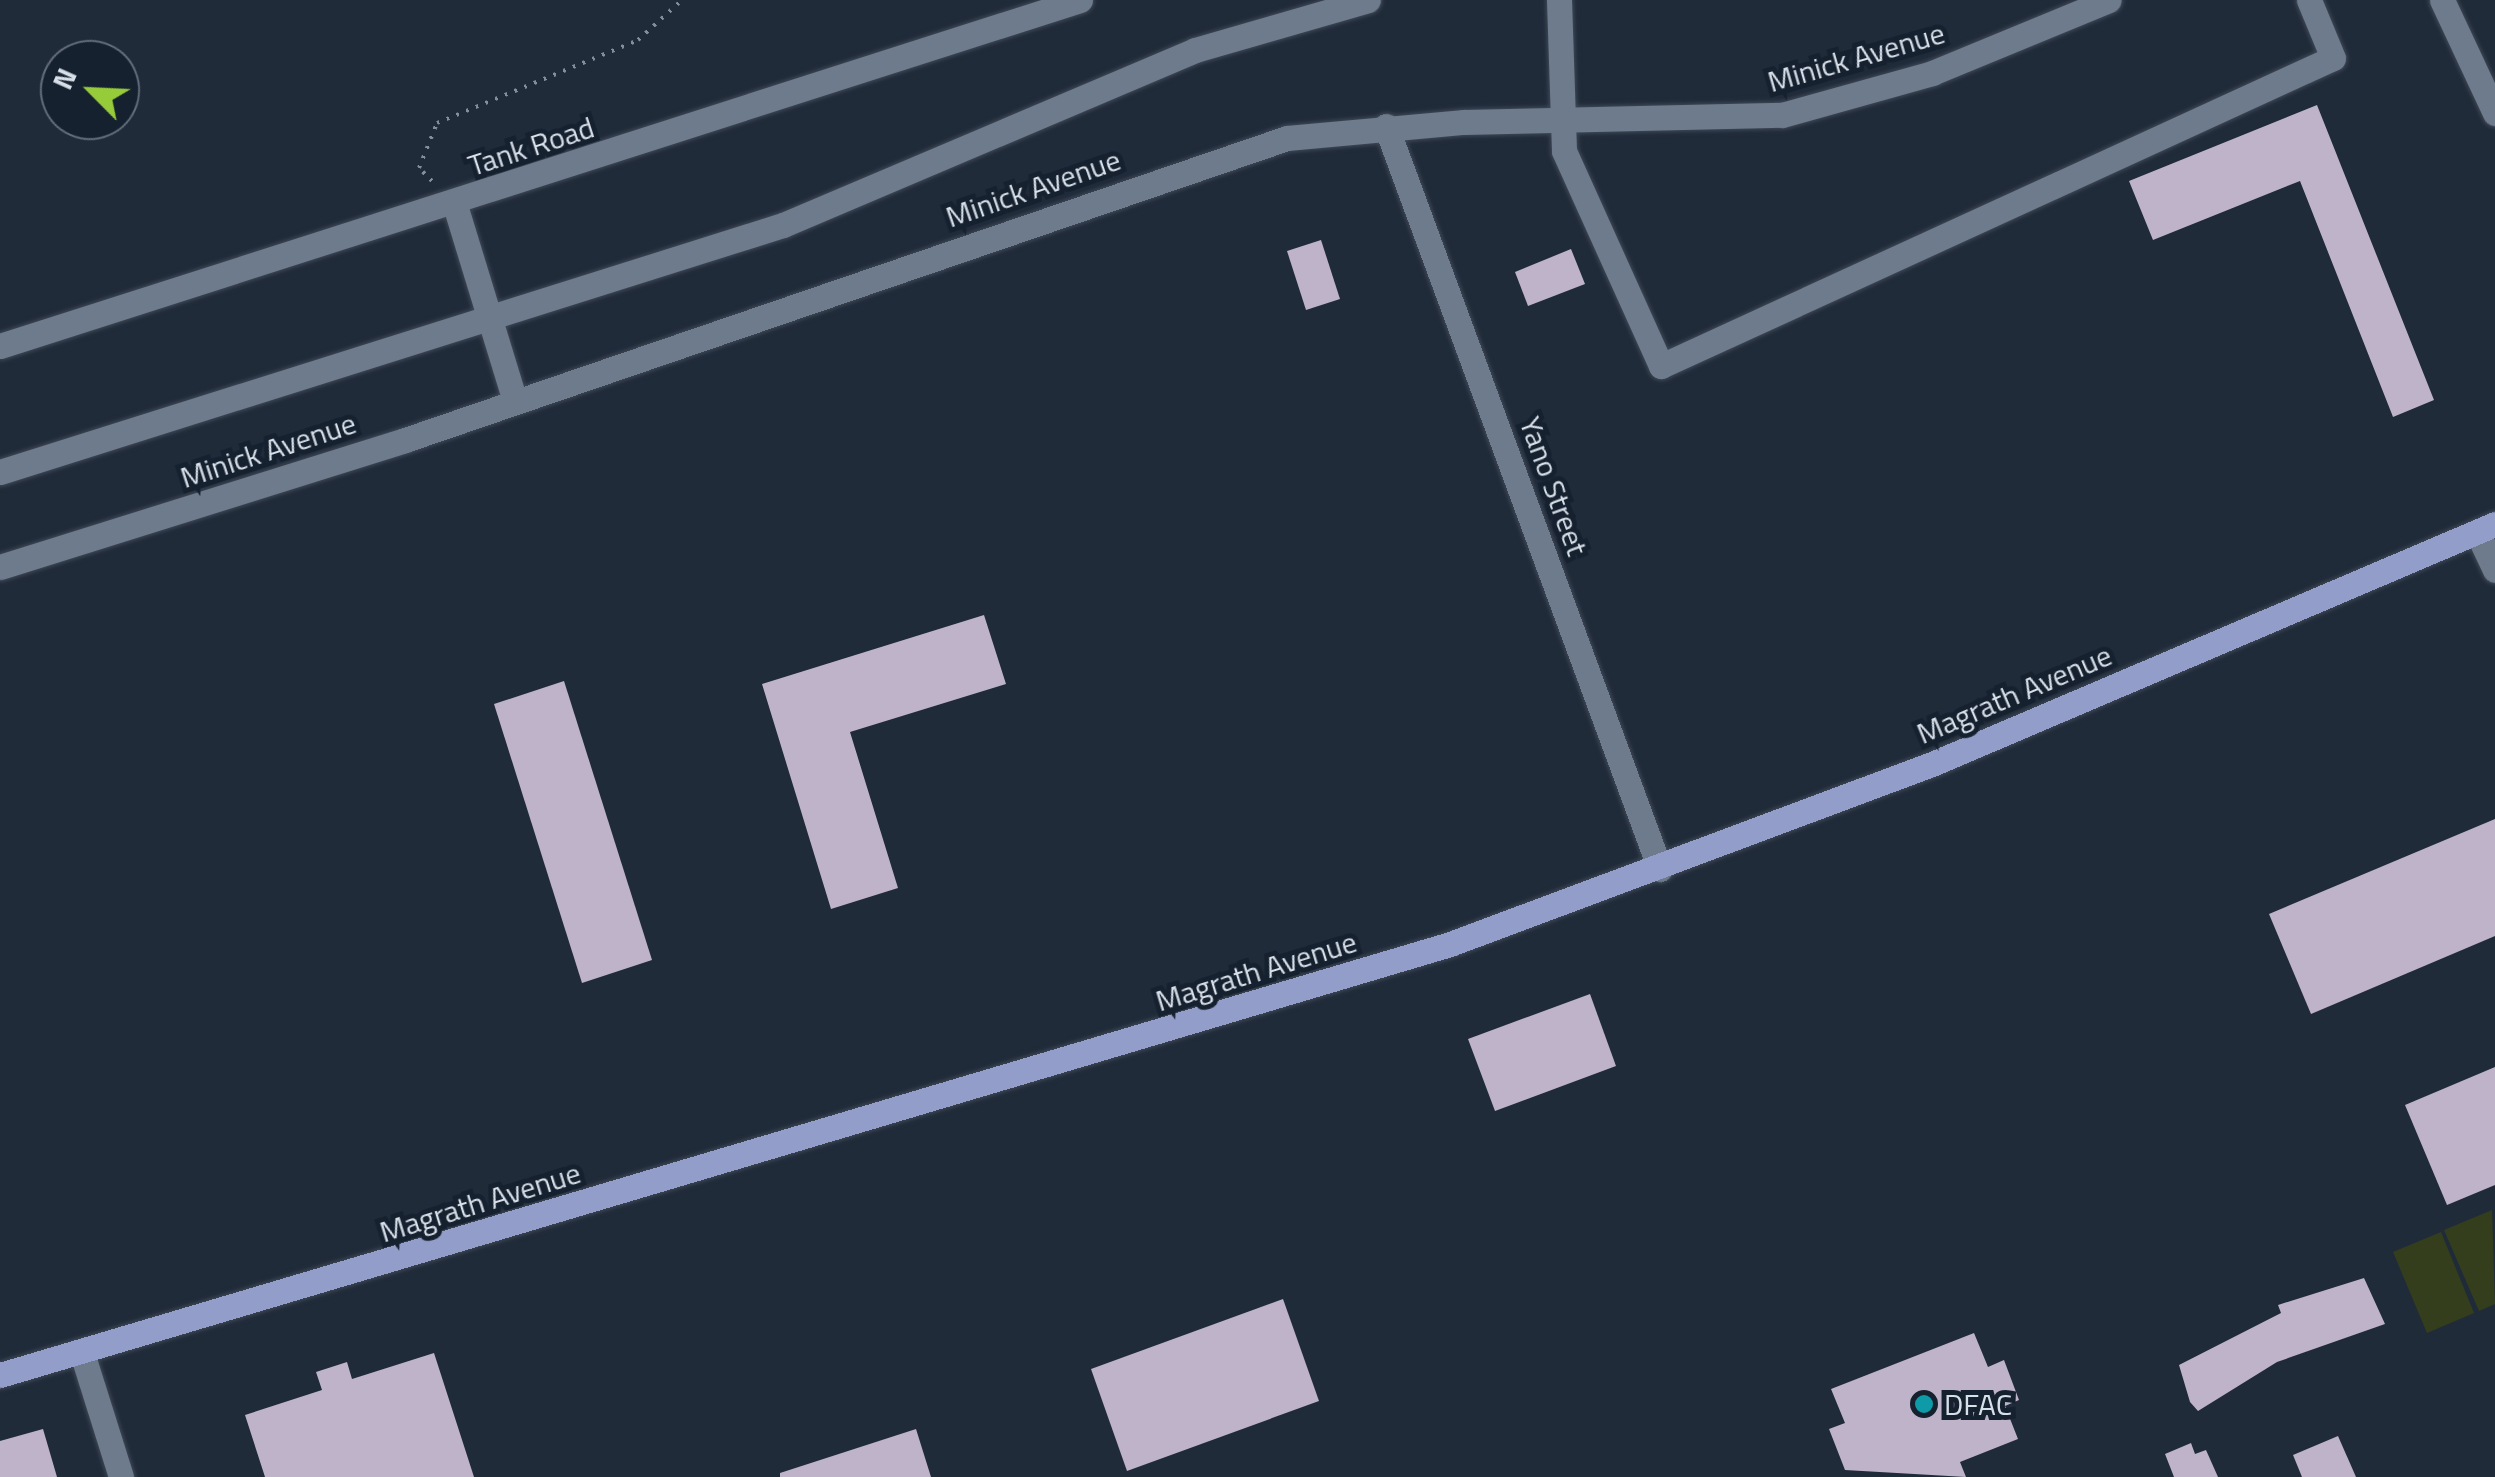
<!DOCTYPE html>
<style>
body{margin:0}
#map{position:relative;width:2495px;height:1477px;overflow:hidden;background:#202b3a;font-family:"Titillium Web",sans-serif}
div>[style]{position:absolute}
.green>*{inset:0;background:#343e1d}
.building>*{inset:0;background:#beb3c8}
.path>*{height:4px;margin-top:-2px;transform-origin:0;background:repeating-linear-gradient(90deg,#848d9a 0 2.5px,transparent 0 10.5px)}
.roads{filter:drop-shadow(0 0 2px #3f4855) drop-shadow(0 0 2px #3f4855)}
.minor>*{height:25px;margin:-12.5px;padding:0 12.5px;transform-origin:12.5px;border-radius:12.5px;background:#6e7b8d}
.major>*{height:25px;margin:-12.5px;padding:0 12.5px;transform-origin:12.5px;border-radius:12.5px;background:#939dca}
.dots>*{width:28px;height:28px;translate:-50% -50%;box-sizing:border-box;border:5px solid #162130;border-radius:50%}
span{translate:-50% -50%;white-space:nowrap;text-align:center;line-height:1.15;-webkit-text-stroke:10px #162130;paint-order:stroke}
.street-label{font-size:30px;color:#d7dfe9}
.poi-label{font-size:30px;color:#d7dfe9}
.left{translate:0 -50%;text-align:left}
.north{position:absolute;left:40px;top:40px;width:100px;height:100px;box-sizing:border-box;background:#162130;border:2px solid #636d7a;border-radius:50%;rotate:294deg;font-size:28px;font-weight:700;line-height:40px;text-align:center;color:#d7dfe9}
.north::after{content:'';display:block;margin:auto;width:35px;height:45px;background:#96cc3a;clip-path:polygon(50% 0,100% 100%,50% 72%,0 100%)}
</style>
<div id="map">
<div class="green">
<i style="clip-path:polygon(2492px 1210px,2495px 1304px,2479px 1311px,2444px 1230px)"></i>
<i style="clip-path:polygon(2441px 1232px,2474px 1313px,2427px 1333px,2393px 1252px)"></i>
</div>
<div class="building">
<i style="clip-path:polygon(2317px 105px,2434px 400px,2393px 417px,2300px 181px,2153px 240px,2129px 181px)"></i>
<i style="clip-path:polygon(1321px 240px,1340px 299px,1306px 310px,1287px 251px)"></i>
<i style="clip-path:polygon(1571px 249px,1585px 284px,1528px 306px,1515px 272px)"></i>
<i style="clip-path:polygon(984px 615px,1006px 684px,850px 732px,898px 888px,831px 909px,762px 684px)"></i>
<i style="clip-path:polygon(564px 681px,652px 960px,582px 983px,494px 704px)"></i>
<i style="clip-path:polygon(2495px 819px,2495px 936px,2311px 1014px,2269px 914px)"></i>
<i style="clip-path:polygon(1590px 994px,1616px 1066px,1495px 1111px,1468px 1039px)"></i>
<i style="clip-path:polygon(2495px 1067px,2495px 1185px,2447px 1205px,2405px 1105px)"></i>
<i style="clip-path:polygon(2364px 1278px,2385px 1324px,2277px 1362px,2198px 1411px,2190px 1402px,2179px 1365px,2281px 1313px,2278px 1305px)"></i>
<i style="clip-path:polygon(1283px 1299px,1319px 1401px,1127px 1471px,1091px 1369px)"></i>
<i style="clip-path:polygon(1974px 1333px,1988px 1367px,2004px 1360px,2019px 1400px,2005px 1406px,2018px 1439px,1960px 1462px,1966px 1477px,1845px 1470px,1829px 1429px,1845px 1423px,1831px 1389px)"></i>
<i style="clip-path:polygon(434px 1353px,474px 1477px,265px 1477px,245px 1415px,322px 1390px,316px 1372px,347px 1362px,352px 1379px)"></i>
<i style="clip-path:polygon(43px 1429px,57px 1477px,0 1477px,0 1441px)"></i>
<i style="clip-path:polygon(916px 1429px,931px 1477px,780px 1477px,780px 1473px)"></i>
<i style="clip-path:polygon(2338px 1436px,2356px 1477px,2302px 1477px,2293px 1455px)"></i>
<i style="clip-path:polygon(2191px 1443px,2195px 1454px,2206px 1450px,2218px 1477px,2174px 1477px,2165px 1454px)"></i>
</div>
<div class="path">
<i style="left:432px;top:181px;width:18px;rotate:-135deg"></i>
<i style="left:419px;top:168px;width:48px;rotate:-68.2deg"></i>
<i style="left:437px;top:123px;width:217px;rotate:-22.4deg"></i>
<i style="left:638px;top:40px;width:59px;rotate:-42.3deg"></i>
</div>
<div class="roads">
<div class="minor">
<i style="left:1559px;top:0;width:151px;rotate:88.1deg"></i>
<i style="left:1564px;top:151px;width:236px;rotate:65.7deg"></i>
<i style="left:1661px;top:366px;width:739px;rotate:-24.62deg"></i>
<i style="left:2333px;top:58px;width:63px;rotate:-112.5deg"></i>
<i style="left:2442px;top:0;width:125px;rotate:64.9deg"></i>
<i style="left:1386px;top:126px;width:792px;rotate:69.76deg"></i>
<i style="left:455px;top:205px;width:202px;rotate:73deg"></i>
<i style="left:0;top:346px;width:1134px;rotate:-17.76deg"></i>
<i style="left:0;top:472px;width:821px;rotate:-17.51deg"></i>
<i style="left:783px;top:225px;width:448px;rotate:-23deg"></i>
<i style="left:1195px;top:50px;width:180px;rotate:-16.1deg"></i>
<i style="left:2477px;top:532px;width:42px;rotate:64.7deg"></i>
<i style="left:0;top:567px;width:424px;rotate:-17.4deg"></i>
<i style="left:405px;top:440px;width:932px;rotate:-18.9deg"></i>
<i style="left:1287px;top:138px;width:178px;rotate:-5.2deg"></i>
<i style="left:1464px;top:122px;width:318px;rotate:-1.3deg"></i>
<i style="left:1782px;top:115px;width:156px;rotate:-15.6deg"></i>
<i style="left:1932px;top:73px;width:191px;rotate:-22.4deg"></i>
<i style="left:82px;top:1353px;width:130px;rotate:72.5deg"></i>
</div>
<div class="major">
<i style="left:0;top:1375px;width:1513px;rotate:-16.55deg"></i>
<i style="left:1450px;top:944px;width:515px;rotate:-20.48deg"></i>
<i style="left:1932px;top:764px;width:612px;rotate:-23.09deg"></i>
</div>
</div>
<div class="dots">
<i style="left:1924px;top:1404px;background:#0f9aa8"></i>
</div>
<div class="street-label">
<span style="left:1856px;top:57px;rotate:-16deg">Minick Avenue</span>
<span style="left:531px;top:146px;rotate:-18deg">Tank Road</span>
<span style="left:1033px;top:188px;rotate:-19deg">Minick Avenue</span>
<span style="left:268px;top:450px;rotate:-18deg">Minick Avenue</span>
<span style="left:1554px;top:486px;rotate:70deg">Yano Street</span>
<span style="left:2014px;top:694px;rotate:-23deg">Magrath Avenue</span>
<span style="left:1256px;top:971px;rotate:-17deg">Magrath Avenue</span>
<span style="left:480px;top:1202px;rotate:-17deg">Magrath Avenue</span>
</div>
<div class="poi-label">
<span class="left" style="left:1944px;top:1404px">DFAC</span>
</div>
<div class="north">N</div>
</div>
